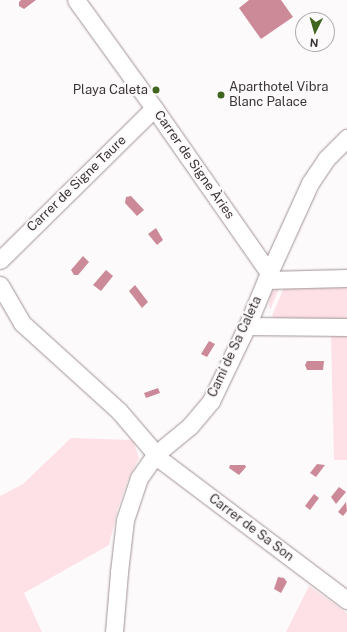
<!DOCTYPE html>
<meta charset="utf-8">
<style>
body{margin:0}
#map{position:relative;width:347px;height:632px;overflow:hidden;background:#fdfafb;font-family:"Public Sans",sans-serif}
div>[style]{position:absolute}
.green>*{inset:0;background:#fde1e6}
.water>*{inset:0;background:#cc8998}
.roads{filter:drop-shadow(0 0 1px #a09295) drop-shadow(0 0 1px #a09295)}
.minor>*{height:17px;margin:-8.5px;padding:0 8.5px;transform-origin:8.5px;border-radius:8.5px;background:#fff}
.dots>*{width:11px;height:11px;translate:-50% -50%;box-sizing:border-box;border:2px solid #fdfafb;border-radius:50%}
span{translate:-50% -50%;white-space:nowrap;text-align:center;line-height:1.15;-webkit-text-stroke:4px #fdfafb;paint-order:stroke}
.poi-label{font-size:13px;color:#3a3435}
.left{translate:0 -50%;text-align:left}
.right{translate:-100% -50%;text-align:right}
.street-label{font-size:13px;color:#3a3435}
.north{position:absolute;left:295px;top:12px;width:40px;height:40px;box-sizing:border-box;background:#fdfafb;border:1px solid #afabac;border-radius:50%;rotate:185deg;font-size:11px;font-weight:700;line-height:16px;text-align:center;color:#3a3435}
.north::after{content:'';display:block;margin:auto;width:14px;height:18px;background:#3f651f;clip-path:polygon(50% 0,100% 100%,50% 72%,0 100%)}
</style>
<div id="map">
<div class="green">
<i style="clip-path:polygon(347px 284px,347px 321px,275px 319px,272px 316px,285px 285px)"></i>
<i style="clip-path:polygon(280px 286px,270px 310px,269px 306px,270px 295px,273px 291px)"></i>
<i style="clip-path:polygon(331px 336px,347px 336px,347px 460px,334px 460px)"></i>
<i style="clip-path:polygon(71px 438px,133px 440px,139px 458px,127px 482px,118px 508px,109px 545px,24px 593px,42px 632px,0 632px,0 496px,23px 484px)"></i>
<i style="clip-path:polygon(309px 586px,347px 613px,347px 632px,286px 632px)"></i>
</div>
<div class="water">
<i style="clip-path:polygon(21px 0,36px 0,24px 9px,19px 6px,19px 2px)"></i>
<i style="clip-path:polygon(249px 0,281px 0,293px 17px,261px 39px,239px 8px)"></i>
<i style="clip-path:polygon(131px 196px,144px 210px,137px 216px,125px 203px,126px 197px)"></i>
<i style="clip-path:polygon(156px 228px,163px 240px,157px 245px,148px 234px)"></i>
<i style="clip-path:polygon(83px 256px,89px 262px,78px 275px,74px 275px,71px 270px)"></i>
<i style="clip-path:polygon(106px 270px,113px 276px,101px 291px,93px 285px)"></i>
<i style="clip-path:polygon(135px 285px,148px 302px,142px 308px,129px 291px)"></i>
<i style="clip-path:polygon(209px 341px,215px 344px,207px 357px,201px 354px)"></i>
<i style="clip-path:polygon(307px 361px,324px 361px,323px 370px,307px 370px,305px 365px)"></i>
<i style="clip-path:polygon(158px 388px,160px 393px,146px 398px,144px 393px)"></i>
<i style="clip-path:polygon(317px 464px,325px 465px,316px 477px,310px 473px)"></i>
<i style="clip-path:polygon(230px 465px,245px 465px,246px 467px,239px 475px,229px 468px)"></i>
<i style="clip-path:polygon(339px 487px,346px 492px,336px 504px,331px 497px)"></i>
<i style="clip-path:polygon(314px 494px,319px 498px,310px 510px,305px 506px)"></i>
<i style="clip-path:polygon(346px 502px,347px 511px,343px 516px,338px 512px)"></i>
<i style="clip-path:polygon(278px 577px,284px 578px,287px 582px,281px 593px,274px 589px)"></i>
</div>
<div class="roads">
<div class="minor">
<i style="left:76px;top:0;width:133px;rotate:54.2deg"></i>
<i style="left:154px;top:108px;width:201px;rotate:55.1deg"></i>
<i style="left:0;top:260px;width:216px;rotate:-44.6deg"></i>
<i style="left:266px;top:280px;width:81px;rotate:-1.4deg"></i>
<i style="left:0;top:285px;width:44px;rotate:59.9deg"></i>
<i style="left:22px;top:323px;width:131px;rotate:42.2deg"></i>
<i style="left:119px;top:411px;width:65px;rotate:49.4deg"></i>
<i style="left:161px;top:460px;width:233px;rotate:37deg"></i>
<i style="left:247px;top:326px;width:100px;rotate:0.6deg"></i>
<i style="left:114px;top:632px;width:60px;rotate:-85.2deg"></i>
<i style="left:119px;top:572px;width:52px;rotate:-83.4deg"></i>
<i style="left:125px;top:520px;width:44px;rotate:-71.6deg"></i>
<i style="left:139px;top:478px;width:29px;rotate:-55deg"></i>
<i style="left:156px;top:454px;width:44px;rotate:-39.5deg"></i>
<i style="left:190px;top:426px;width:33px;rotate:-50deg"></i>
<i style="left:211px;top:401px;width:83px;rotate:-64.4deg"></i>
<i style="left:247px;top:326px;width:57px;rotate:-67.5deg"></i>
<i style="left:269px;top:273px;width:99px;rotate:-65.5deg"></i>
<i style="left:310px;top:183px;width:29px;rotate:-56deg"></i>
<i style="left:326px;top:159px;width:30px;rotate:-45deg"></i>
</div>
</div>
<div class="dots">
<i style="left:156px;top:90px;background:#3f651f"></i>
<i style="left:221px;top:95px;background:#3f651f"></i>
</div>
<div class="poi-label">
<span class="left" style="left:229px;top:95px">Aparthotel Vibra<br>Blanc Palace</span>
<span class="right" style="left:148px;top:90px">Playa Caleta</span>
</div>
<div class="street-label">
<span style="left:194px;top:165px;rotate:55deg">Carrer de Signe Àries</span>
<span style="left:77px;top:184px;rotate:-44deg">Carrer de Signe Taure</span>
<span style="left:235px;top:347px;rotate:-65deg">Camí de Sa Caleta</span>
<span style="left:251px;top:528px;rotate:37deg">Carrer de Sa Son</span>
</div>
<div class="north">N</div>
</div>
